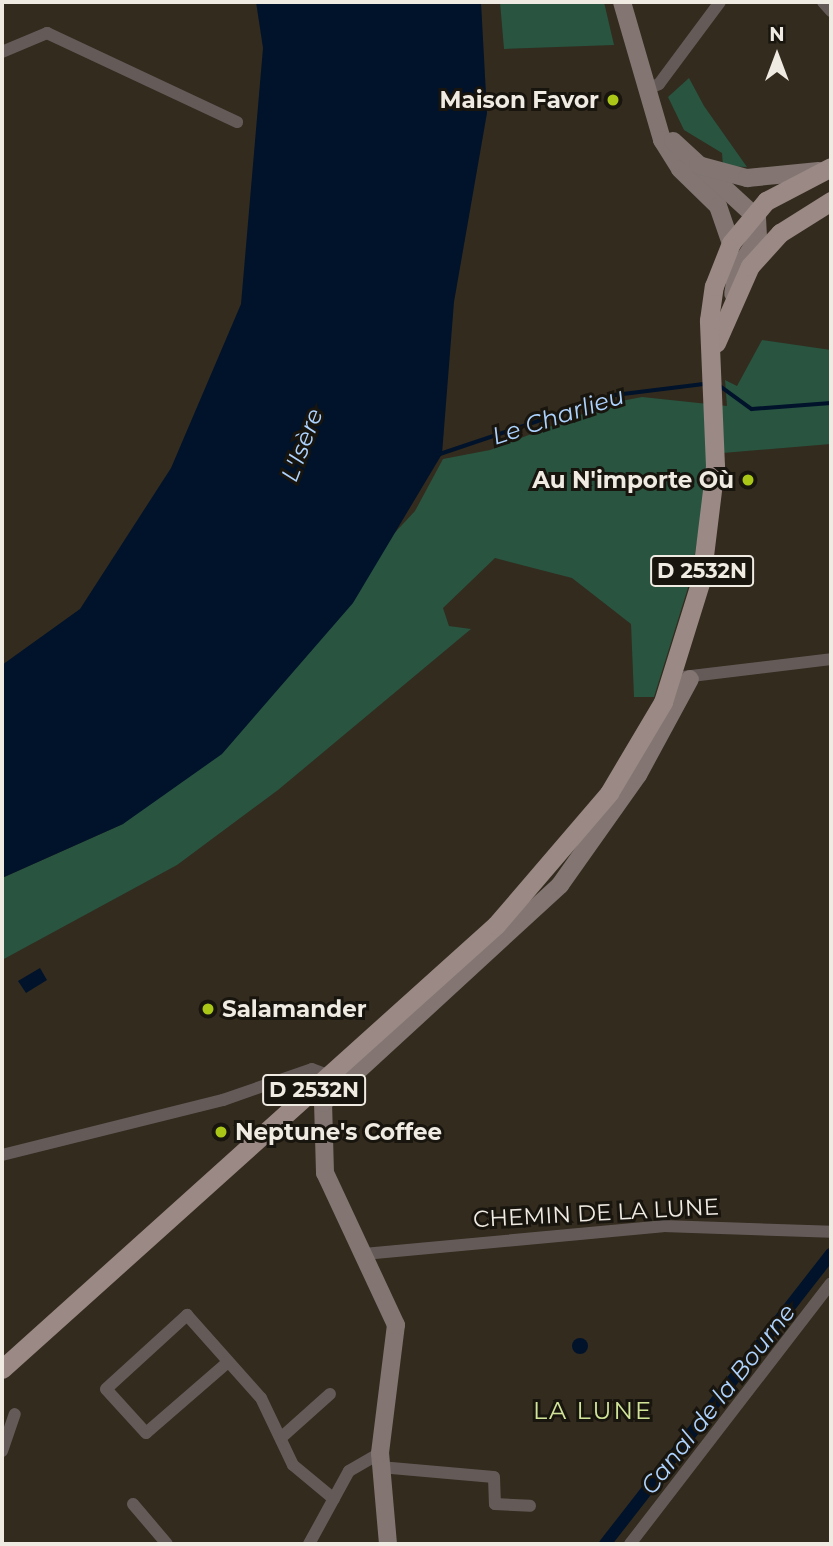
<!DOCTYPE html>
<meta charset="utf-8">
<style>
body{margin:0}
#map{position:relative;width:833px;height:1546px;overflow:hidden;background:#332b1e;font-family:Montserrat,sans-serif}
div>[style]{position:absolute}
.green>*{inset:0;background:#285440}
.water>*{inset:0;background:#00132b}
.round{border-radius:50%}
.stream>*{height:3.5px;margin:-1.75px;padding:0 1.75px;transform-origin:1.75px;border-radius:1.75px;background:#00132b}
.canal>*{height:12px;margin:-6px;padding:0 6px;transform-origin:6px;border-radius:6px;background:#00132b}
.street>*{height:12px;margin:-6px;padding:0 6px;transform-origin:6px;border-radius:6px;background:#645b59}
.secondary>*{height:18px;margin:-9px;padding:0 9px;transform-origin:9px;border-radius:9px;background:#827572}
.primary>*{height:19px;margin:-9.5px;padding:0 9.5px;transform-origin:9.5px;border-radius:9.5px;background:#9a8985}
.dots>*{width:19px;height:19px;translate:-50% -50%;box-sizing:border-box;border:4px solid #18140e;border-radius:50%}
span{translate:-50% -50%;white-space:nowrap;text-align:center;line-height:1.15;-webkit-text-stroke:6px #18140e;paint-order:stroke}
.shield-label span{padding:2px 5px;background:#18140e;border:2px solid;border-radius:5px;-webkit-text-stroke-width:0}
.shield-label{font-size:21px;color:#efeae2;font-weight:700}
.poi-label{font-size:23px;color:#efeae2;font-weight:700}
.right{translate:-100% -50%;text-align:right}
.left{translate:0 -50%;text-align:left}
.street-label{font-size:23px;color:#efeae2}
.water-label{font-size:24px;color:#add3ff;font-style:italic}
.neighbourhood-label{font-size:24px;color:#d1e498;letter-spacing:2px}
.frame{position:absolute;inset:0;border:4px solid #efeae2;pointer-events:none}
.north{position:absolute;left:742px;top:21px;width:70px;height:70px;-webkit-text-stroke:5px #18140e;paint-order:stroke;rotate:0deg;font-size:19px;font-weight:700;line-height:28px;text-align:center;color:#efeae2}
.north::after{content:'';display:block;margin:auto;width:24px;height:32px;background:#efeae2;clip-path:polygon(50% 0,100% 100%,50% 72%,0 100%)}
</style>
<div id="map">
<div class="green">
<i style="clip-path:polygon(500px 2px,604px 2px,614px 45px,504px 49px)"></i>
<i style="clip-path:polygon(689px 78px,704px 106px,747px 167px,723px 166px,722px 153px,684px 130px,668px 97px)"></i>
<i style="clip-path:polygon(762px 340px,831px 350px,831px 444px,711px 454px,691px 578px,654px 697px,634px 697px,631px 624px,572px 578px,495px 558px,443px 608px,449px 626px,471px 629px,278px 790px,177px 865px,2px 960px,2px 878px,123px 824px,415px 511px,443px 459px,490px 450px,611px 403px,642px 397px,727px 406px,725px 380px,737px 386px)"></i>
</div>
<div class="water">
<i style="clip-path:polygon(256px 2px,481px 2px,487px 113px,454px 302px,442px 454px,353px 603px,222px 754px,123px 824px,2px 878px,2px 665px,80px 609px,171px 468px,241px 304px,263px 48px)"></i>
<i style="clip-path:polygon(40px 968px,47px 980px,26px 993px,18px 981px)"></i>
<i class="round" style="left:572px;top:1338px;width:16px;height:16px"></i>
</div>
<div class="stream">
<i style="left:720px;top:386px;width:39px;rotate:36deg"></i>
<i style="left:752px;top:409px;width:79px;rotate:-4.3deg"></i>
<i style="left:437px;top:455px;width:188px;rotate:-18.6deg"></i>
<i style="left:615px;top:395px;width:91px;rotate:-7deg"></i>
</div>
<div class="canal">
<i style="left:605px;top:1544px;width:368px;rotate:-52.1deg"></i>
</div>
<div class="street">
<i style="left:823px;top:2px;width:12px;rotate:48deg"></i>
<i style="left:2px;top:52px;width:49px;rotate:-22.9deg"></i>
<i style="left:47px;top:33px;width:210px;rotate:25.1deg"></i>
<i style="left:645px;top:90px;width:15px;rotate:-23deg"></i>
<i style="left:659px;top:84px;width:102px;rotate:-53.4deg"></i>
<i style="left:683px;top:677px;width:149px;rotate:-6.9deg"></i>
<i style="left:2px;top:1155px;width:228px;rotate:-14deg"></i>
<i style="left:223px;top:1100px;width:94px;rotate:-19.2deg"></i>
<i style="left:312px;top:1069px;width:19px;rotate:21deg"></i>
<i style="left:364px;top:1254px;width:300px;rotate:-5.3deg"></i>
<i style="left:663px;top:1226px;width:168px;rotate:2deg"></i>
<i style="left:228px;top:1362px;width:108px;rotate:139.1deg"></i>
<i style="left:146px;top:1433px;width:59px;rotate:-132.3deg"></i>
<i style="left:106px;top:1389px;width:110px;rotate:-42.4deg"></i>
<i style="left:187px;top:1315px;width:111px;rotate:48.3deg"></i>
<i style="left:261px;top:1398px;width:74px;rotate:64.5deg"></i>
<i style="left:293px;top:1465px;width:53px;rotate:39.7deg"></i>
<i style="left:283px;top:1436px;width:63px;rotate:-41.8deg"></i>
<i style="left:2px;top:1451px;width:39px;rotate:-71deg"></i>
<i style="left:380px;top:1467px;width:114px;rotate:5deg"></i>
<i style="left:494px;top:1477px;width:27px;rotate:88deg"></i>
<i style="left:495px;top:1504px;width:35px;rotate:3deg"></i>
<i style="left:133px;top:1504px;width:52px;rotate:49.6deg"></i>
<i style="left:309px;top:1544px;width:83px;rotate:-61.3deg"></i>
<i style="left:349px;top:1471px;width:36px;rotate:-30deg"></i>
<i style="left:630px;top:1544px;width:329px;rotate:-52.4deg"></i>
</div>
<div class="secondary">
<i style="left:622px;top:2px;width:144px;rotate:73.8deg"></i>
<i style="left:662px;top:140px;width:34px;rotate:58deg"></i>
<i style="left:680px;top:169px;width:53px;rotate:44.2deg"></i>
<i style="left:718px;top:206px;width:39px;rotate:71deg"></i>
<i style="left:673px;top:141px;width:114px;rotate:42.5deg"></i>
<i style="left:757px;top:218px;width:20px;rotate:87deg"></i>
<i style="left:758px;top:238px;width:38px;rotate:123deg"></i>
<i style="left:737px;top:270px;width:24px;rotate:99deg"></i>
<i style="left:698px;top:165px;width:51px;rotate:14.9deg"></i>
<i style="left:747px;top:178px;width:72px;rotate:-5.6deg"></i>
<i style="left:388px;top:1544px;width:91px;rotate:-95deg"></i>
<i style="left:380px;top:1453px;width:129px;rotate:-82.9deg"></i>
<i style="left:396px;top:1325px;width:168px;rotate:-115deg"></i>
<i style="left:325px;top:1173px;width:70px;rotate:-91.6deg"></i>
<i style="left:323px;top:1103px;width:322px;rotate:-42.6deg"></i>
<i style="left:560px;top:885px;width:135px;rotate:-54.7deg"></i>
<i style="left:638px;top:775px;width:109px;rotate:-61.6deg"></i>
</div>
<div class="primary">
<i style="left:716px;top:343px;width:84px;rotate:-66.2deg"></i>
<i style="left:750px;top:266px;width:45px;rotate:-47.7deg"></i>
<i style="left:780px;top:233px;width:60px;rotate:-32.1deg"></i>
<i style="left:2px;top:1369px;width:664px;rotate:-41.95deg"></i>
<i style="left:496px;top:925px;width:174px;rotate:-49.4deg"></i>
<i style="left:609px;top:793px;width:106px;rotate:-59.3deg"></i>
<i style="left:663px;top:702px;width:128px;rotate:-72.7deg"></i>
<i style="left:701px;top:580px;width:115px;rotate:-83deg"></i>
<i style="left:715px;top:466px;width:146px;rotate:-92.4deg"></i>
<i style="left:709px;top:320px;width:34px;rotate:-82deg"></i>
<i style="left:714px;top:286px;width:46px;rotate:-68.4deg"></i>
<i style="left:731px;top:243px;width:55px;rotate:-50.2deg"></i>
<i style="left:766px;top:201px;width:73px;rotate:-27.6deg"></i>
</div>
<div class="dots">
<i style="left:613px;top:100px;background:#aac718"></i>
<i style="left:748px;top:480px;background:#aac718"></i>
<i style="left:208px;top:1009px;background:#aac718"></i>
<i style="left:221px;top:1132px;background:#aac718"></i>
</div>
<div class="shield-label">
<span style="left:702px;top:571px">D 2532N</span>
<span style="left:314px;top:1090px">D 2532N</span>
</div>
<div class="poi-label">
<span class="right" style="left:599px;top:100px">Maison Favor</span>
<span class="right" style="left:734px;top:480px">Au N'importe Où</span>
<span class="left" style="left:222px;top:1009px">Salamander</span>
<span class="left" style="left:235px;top:1132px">Neptune's Coffee</span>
</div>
<div class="street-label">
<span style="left:596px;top:1213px;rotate:-3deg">CHEMIN DE LA LUNE</span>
</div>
<div class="water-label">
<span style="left:558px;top:416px;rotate:-18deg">Le Charlieu</span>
<span style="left:302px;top:445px;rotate:-69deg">L'Isère</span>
<span style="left:718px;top:1399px;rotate:-52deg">Canal de la Bourne</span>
</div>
<div class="neighbourhood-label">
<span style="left:593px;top:1411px">LA LUNE</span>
</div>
<div class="frame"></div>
<div class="north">N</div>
</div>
